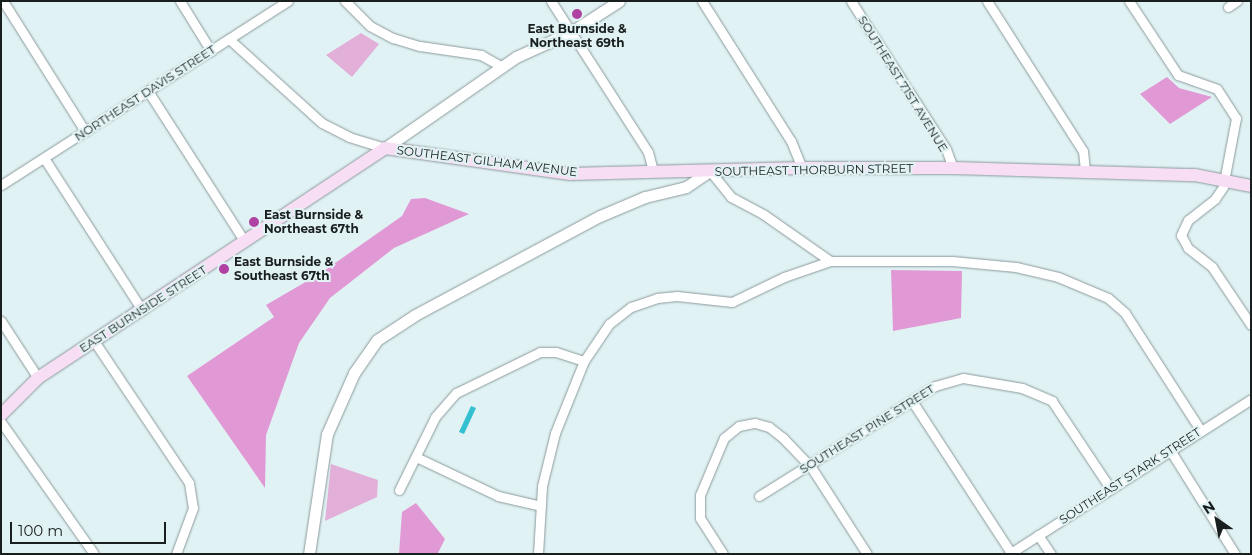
<!DOCTYPE html>
<style>
body{margin:0}
#map{position:relative;width:1252px;height:555px;overflow:hidden;background:#e1f2f4;font-family:Montserrat,sans-serif}
div>[style]{position:absolute}
.green>*{inset:0;background:#e2afd9}
.forest>*{inset:0;background:#e199d5}
.water>*{inset:0;background:#35c0d1}
.roads{filter:drop-shadow(0 0 1px #8b9a9c) drop-shadow(0 0 1px #8b9a9c)}
.minor>*{height:9px;margin:-4.5px;padding:0 4.5px;transform-origin:4.5px;border-radius:4.5px;background:#fff}
.tertiary>*{height:11px;margin:-5.5px;padding:0 5.5px;transform-origin:5.5px;border-radius:5.5px;background:#fff}
.secondary>*{height:12px;margin:-6px;padding:0 6px;transform-origin:6px;border-radius:6px;background:#f8def4}
.dots>*{width:14px;height:14px;translate:-50% -50%;box-sizing:border-box;border:2px solid #e1f2f4;border-radius:50%}
span{translate:-50% -50%;white-space:nowrap;text-align:center;line-height:1.15;-webkit-text-stroke:4px #e1f2f4;paint-order:stroke}
.poi-label{font-size:12px;color:#191e1f;font-weight:700}
.left{translate:0 -50%;text-align:left}
.street-label{font-size:12px;color:#191e1f}
.frame{position:absolute;inset:0;border:2px solid #191e1f;pointer-events:none}
.north{position:absolute;left:1192px;top:495px;width:50px;height:50px;-webkit-text-stroke:4px #e1f2f4;paint-order:stroke;rotate:327deg;font-size:14px;font-weight:700;line-height:20px;text-align:center;color:#191e1f}
.north::after{content:'';display:block;margin:auto;width:18px;height:22px;background:#191e1f;clip-path:polygon(50% 0,100% 100%,50% 72%,0 100%)}
.scale{position:absolute;left:10px;top:522px;width:156px;height:22px;box-sizing:border-box;border:2px solid #191e1f;border-top:0;padding-left:6px;font-size:15px;line-height:18px;white-space:nowrap;color:#191e1f;-webkit-text-stroke:4px #e1f2f4;paint-order:stroke}
</style>
<div id="map">
<div class="green">
<i style="clip-path:polygon(361px 33px,379px 44px,352px 77px,326px 55px)"></i>
<i style="clip-path:polygon(331px 464px,378px 480px,377px 497px,325px 521px)"></i>
</div>
<div class="forest">
<i style="clip-path:polygon(1167px 77px,1179px 88px,1212px 97px,1170px 124px,1140px 94px)"></i>
<i style="clip-path:polygon(425px 198px,469px 214px,394px 248px,330px 298px,299px 343px,266px 435px,265px 488px,187px 376px,274px 317px,266px 305px,321px 273px,402px 216px,411px 199px)"></i>
<i style="clip-path:polygon(891px 270px,962px 271px,961px 318px,893px 331px)"></i>
<i style="clip-path:polygon(416px 503px,445px 539px,438px 553px,399px 554px,402px 512px)"></i>
</div>
<div class="water">
<i style="clip-path:polygon(471px 406px,476px 408px,464px 434px,459px 432px)"></i>
</div>
<div class="roads">
<div class="minor">
<i style="left:3px;top:1px;width:154px;rotate:57.8deg"></i>
<i style="left:180px;top:1px;width:59px;rotate:58.2deg"></i>
<i style="left:345px;top:1px;width:35px;rotate:45deg"></i>
<i style="left:370px;top:26px;width:26px;rotate:28deg"></i>
<i style="left:393px;top:38px;width:28px;rotate:17deg"></i>
<i style="left:420px;top:46px;width:62px;rotate:8.4deg"></i>
<i style="left:481px;top:55px;width:25px;rotate:29deg"></i>
<i style="left:551px;top:1px;width:179px;rotate:57.3deg"></i>
<i style="left:648px;top:152px;width:20px;rotate:75deg"></i>
<i style="left:702px;top:1px;width:166px;rotate:57.6deg"></i>
<i style="left:791px;top:141px;width:29px;rotate:68deg"></i>
<i style="left:851px;top:1px;width:176px;rotate:57.3deg"></i>
<i style="left:946px;top:149px;width:20px;rotate:70deg"></i>
<i style="left:987px;top:1px;width:178px;rotate:57.4deg"></i>
<i style="left:1083px;top:151px;width:20px;rotate:84deg"></i>
<i style="left:1129px;top:1px;width:89px;rotate:56.5deg"></i>
<i style="left:1178px;top:75px;width:41px;rotate:19.7deg"></i>
<i style="left:1217px;top:89px;width:35px;rotate:57deg"></i>
<i style="left:1236px;top:118px;width:70px;rotate:100.7deg"></i>
<i style="left:1223px;top:187px;width:14px;rotate:124deg"></i>
<i style="left:1215px;top:199px;width:34px;rotate:142deg"></i>
<i style="left:1188px;top:220px;width:17px;rotate:115deg"></i>
<i style="left:1181px;top:235px;width:15px;rotate:62deg"></i>
<i style="left:1188px;top:248px;width:31px;rotate:38deg"></i>
<i style="left:1212px;top:267px;width:70px;rotate:56.1deg"></i>
<i style="left:1228px;top:7px;width:11px;rotate:-34deg"></i>
<i style="left:229px;top:39px;width:125px;rotate:42.1deg"></i>
<i style="left:322px;top:123px;width:30px;rotate:27deg"></i>
<i style="left:349px;top:137px;width:38px;rotate:17deg"></i>
<i style="left:148px;top:91px;width:179px;rotate:57.3deg"></i>
<i style="left:44px;top:158px;width:181px;rotate:57.2deg"></i>
<i style="left:710px;top:171px;width:33px;rotate:51deg"></i>
<i style="left:731px;top:197px;width:36px;rotate:28deg"></i>
<i style="left:763px;top:214px;width:82px;rotate:35deg"></i>
<i style="left:830px;top:261px;width:122px"></i>
<i style="left:952px;top:261px;width:64px;rotate:5.4deg"></i>
<i style="left:1016px;top:267px;width:43px;rotate:13.4deg"></i>
<i style="left:1058px;top:277px;width:54px;rotate:22.8deg"></i>
<i style="left:1108px;top:298px;width:23px;rotate:41deg"></i>
<i style="left:1125px;top:313px;width:140px;rotate:57.2deg"></i>
<i style="left:1px;top:185px;width:341px;rotate:-32.7deg"></i>
<i style="left:1px;top:321px;width:68px;rotate:57deg"></i>
<i style="left:94px;top:341px;width:171px;rotate:56.2deg"></i>
<i style="left:189px;top:483px;width:25px;rotate:81deg"></i>
<i style="left:193px;top:508px;width:49px;rotate:110.3deg"></i>
<i style="left:912px;top:401px;width:181px;rotate:56.9deg"></i>
<i style="left:1px;top:422px;width:161px;rotate:54.8deg"></i>
<i style="left:1170px;top:450px;width:123px;rotate:58deg"></i>
<i style="left:416px;top:457px;width:91px;rotate:25.4deg"></i>
<i style="left:498px;top:496px;width:44px;rotate:13.1deg"></i>
<i style="left:399px;top:490px;width:81px;rotate:-63.7deg"></i>
<i style="left:435px;top:417px;width:32px;rotate:-49deg"></i>
<i style="left:456px;top:393px;width:93px;rotate:-26deg"></i>
<i style="left:540px;top:352px;width:16px"></i>
<i style="left:556px;top:352px;width:29px;rotate:18deg"></i>
<i style="left:759px;top:496px;width:208px;rotate:-32deg"></i>
<i style="left:935px;top:386px;width:29px;rotate:-16deg"></i>
<i style="left:963px;top:378px;width:60px;rotate:9.6deg"></i>
<i style="left:1022px;top:388px;width:33px;rotate:23deg"></i>
<i style="left:1052px;top:401px;width:105px;rotate:56.3deg"></i>
<i style="left:1038px;top:535px;width:23px;rotate:56deg"></i>
<i style="left:538px;top:554px;width:68px;rotate:-86.6deg"></i>
<i style="left:542px;top:486px;width:55px;rotate:-76.2deg"></i>
<i style="left:555px;top:433px;width:78px;rotate:-68.1deg"></i>
<i style="left:584px;top:361px;width:45px;rotate:-56deg"></i>
<i style="left:609px;top:324px;width:28px;rotate:-38deg"></i>
<i style="left:631px;top:307px;width:28px;rotate:-19deg"></i>
<i style="left:657px;top:298px;width:20px;rotate:-6deg"></i>
<i style="left:677px;top:296px;width:55px;rotate:6.2deg"></i>
<i style="left:732px;top:302px;width:58px;rotate:-25.7deg"></i>
<i style="left:784px;top:277px;width:49px;rotate:-19.2deg"></i>
<i style="left:723px;top:554px;width:43px;rotate:-122.6deg"></i>
<i style="left:700px;top:518px;width:23px;rotate:-90deg"></i>
<i style="left:700px;top:495px;width:62px;rotate:-67.2deg"></i>
<i style="left:724px;top:438px;width:19px;rotate:-39deg"></i>
<i style="left:739px;top:426px;width:16px;rotate:-11deg"></i>
<i style="left:755px;top:423px;width:15px;rotate:16deg"></i>
<i style="left:769px;top:427px;width:18px;rotate:38deg"></i>
<i style="left:783px;top:438px;width:40px;rotate:46deg"></i>
<i style="left:811px;top:467px;width:103px;rotate:57.2deg"></i>
<i style="left:1009px;top:554px;width:287px;rotate:-32.6deg"></i>
</div>
<div class="tertiary">
<i style="left:385px;top:148px;width:160px;rotate:-34.8deg"></i>
<i style="left:516px;top:57px;width:60px;rotate:-24.4deg"></i>
<i style="left:571px;top:32px;width:57px;rotate:-32.9deg"></i>
<i style="left:309px;top:554px;width:121px;rotate:-81.5deg"></i>
<i style="left:327px;top:434px;width:67px;rotate:-66.1deg"></i>
<i style="left:354px;top:373px;width:40px;rotate:-55.1deg"></i>
<i style="left:377px;top:340px;width:45px;rotate:-33.3deg"></i>
<i style="left:415px;top:315px;width:210px;rotate:-28.2deg"></i>
<i style="left:600px;top:216px;width:49px;rotate:-22.9deg"></i>
<i style="left:645px;top:197px;width:42px;rotate:-13.7deg"></i>
<i style="left:686px;top:187px;width:29px;rotate:-34deg"></i>
</div>
<div class="secondary">
<i style="left:1px;top:415px;width:52px;rotate:-45deg"></i>
<i style="left:38px;top:378px;width:416px;rotate:-33.5deg"></i>
<i style="left:385px;top:148px;width:187px;rotate:8deg"></i>
<i style="left:570px;top:174px;width:232px;rotate:-1.5deg"></i>
<i style="left:802px;top:168px;width:151px"></i>
<i style="left:953px;top:168px;width:242px;rotate:1.7deg"></i>
<i style="left:1195px;top:175px;width:57px;rotate:11.1deg"></i>
</div>
</div>
<div class="dots">
<i style="left:577px;top:14px;background:#af42a2"></i>
<i style="left:254px;top:222px;background:#af42a2"></i>
<i style="left:224px;top:269px;background:#af42a2"></i>
</div>
<div class="poi-label">
<span style="left:577px;top:36px">East Burnside &amp;<br>Northeast 69th</span>
<span class="left" style="left:264px;top:222px">East Burnside &amp;<br>Northeast 67th</span>
<span class="left" style="left:234px;top:269px">East Burnside &amp;<br>Southeast 67th</span>
</div>
<div class="street-label">
<span style="left:903px;top:84px;rotate:58deg">SOUTHEAST 71ST AVENUE</span>
<span style="left:145px;top:93px;rotate:-33deg">NORTHEAST DAVIS STREET</span>
<span style="left:487px;top:161px;rotate:7deg">SOUTHEAST GILHAM AVENUE</span>
<span style="left:814px;top:170px;rotate:-1deg">SOUTHEAST THORBURN STREET</span>
<span style="left:143px;top:309px;rotate:-33deg">EAST BURNSIDE STREET</span>
<span style="left:867px;top:429px;rotate:-32deg">SOUTHEAST PINE STREET</span>
<span style="left:1130px;top:476px;rotate:-33deg">SOUTHEAST STARK STREET</span>
</div>
<div class="frame"></div>
<div class="north">N</div>
<div class="scale">100 m</div>
</div>
